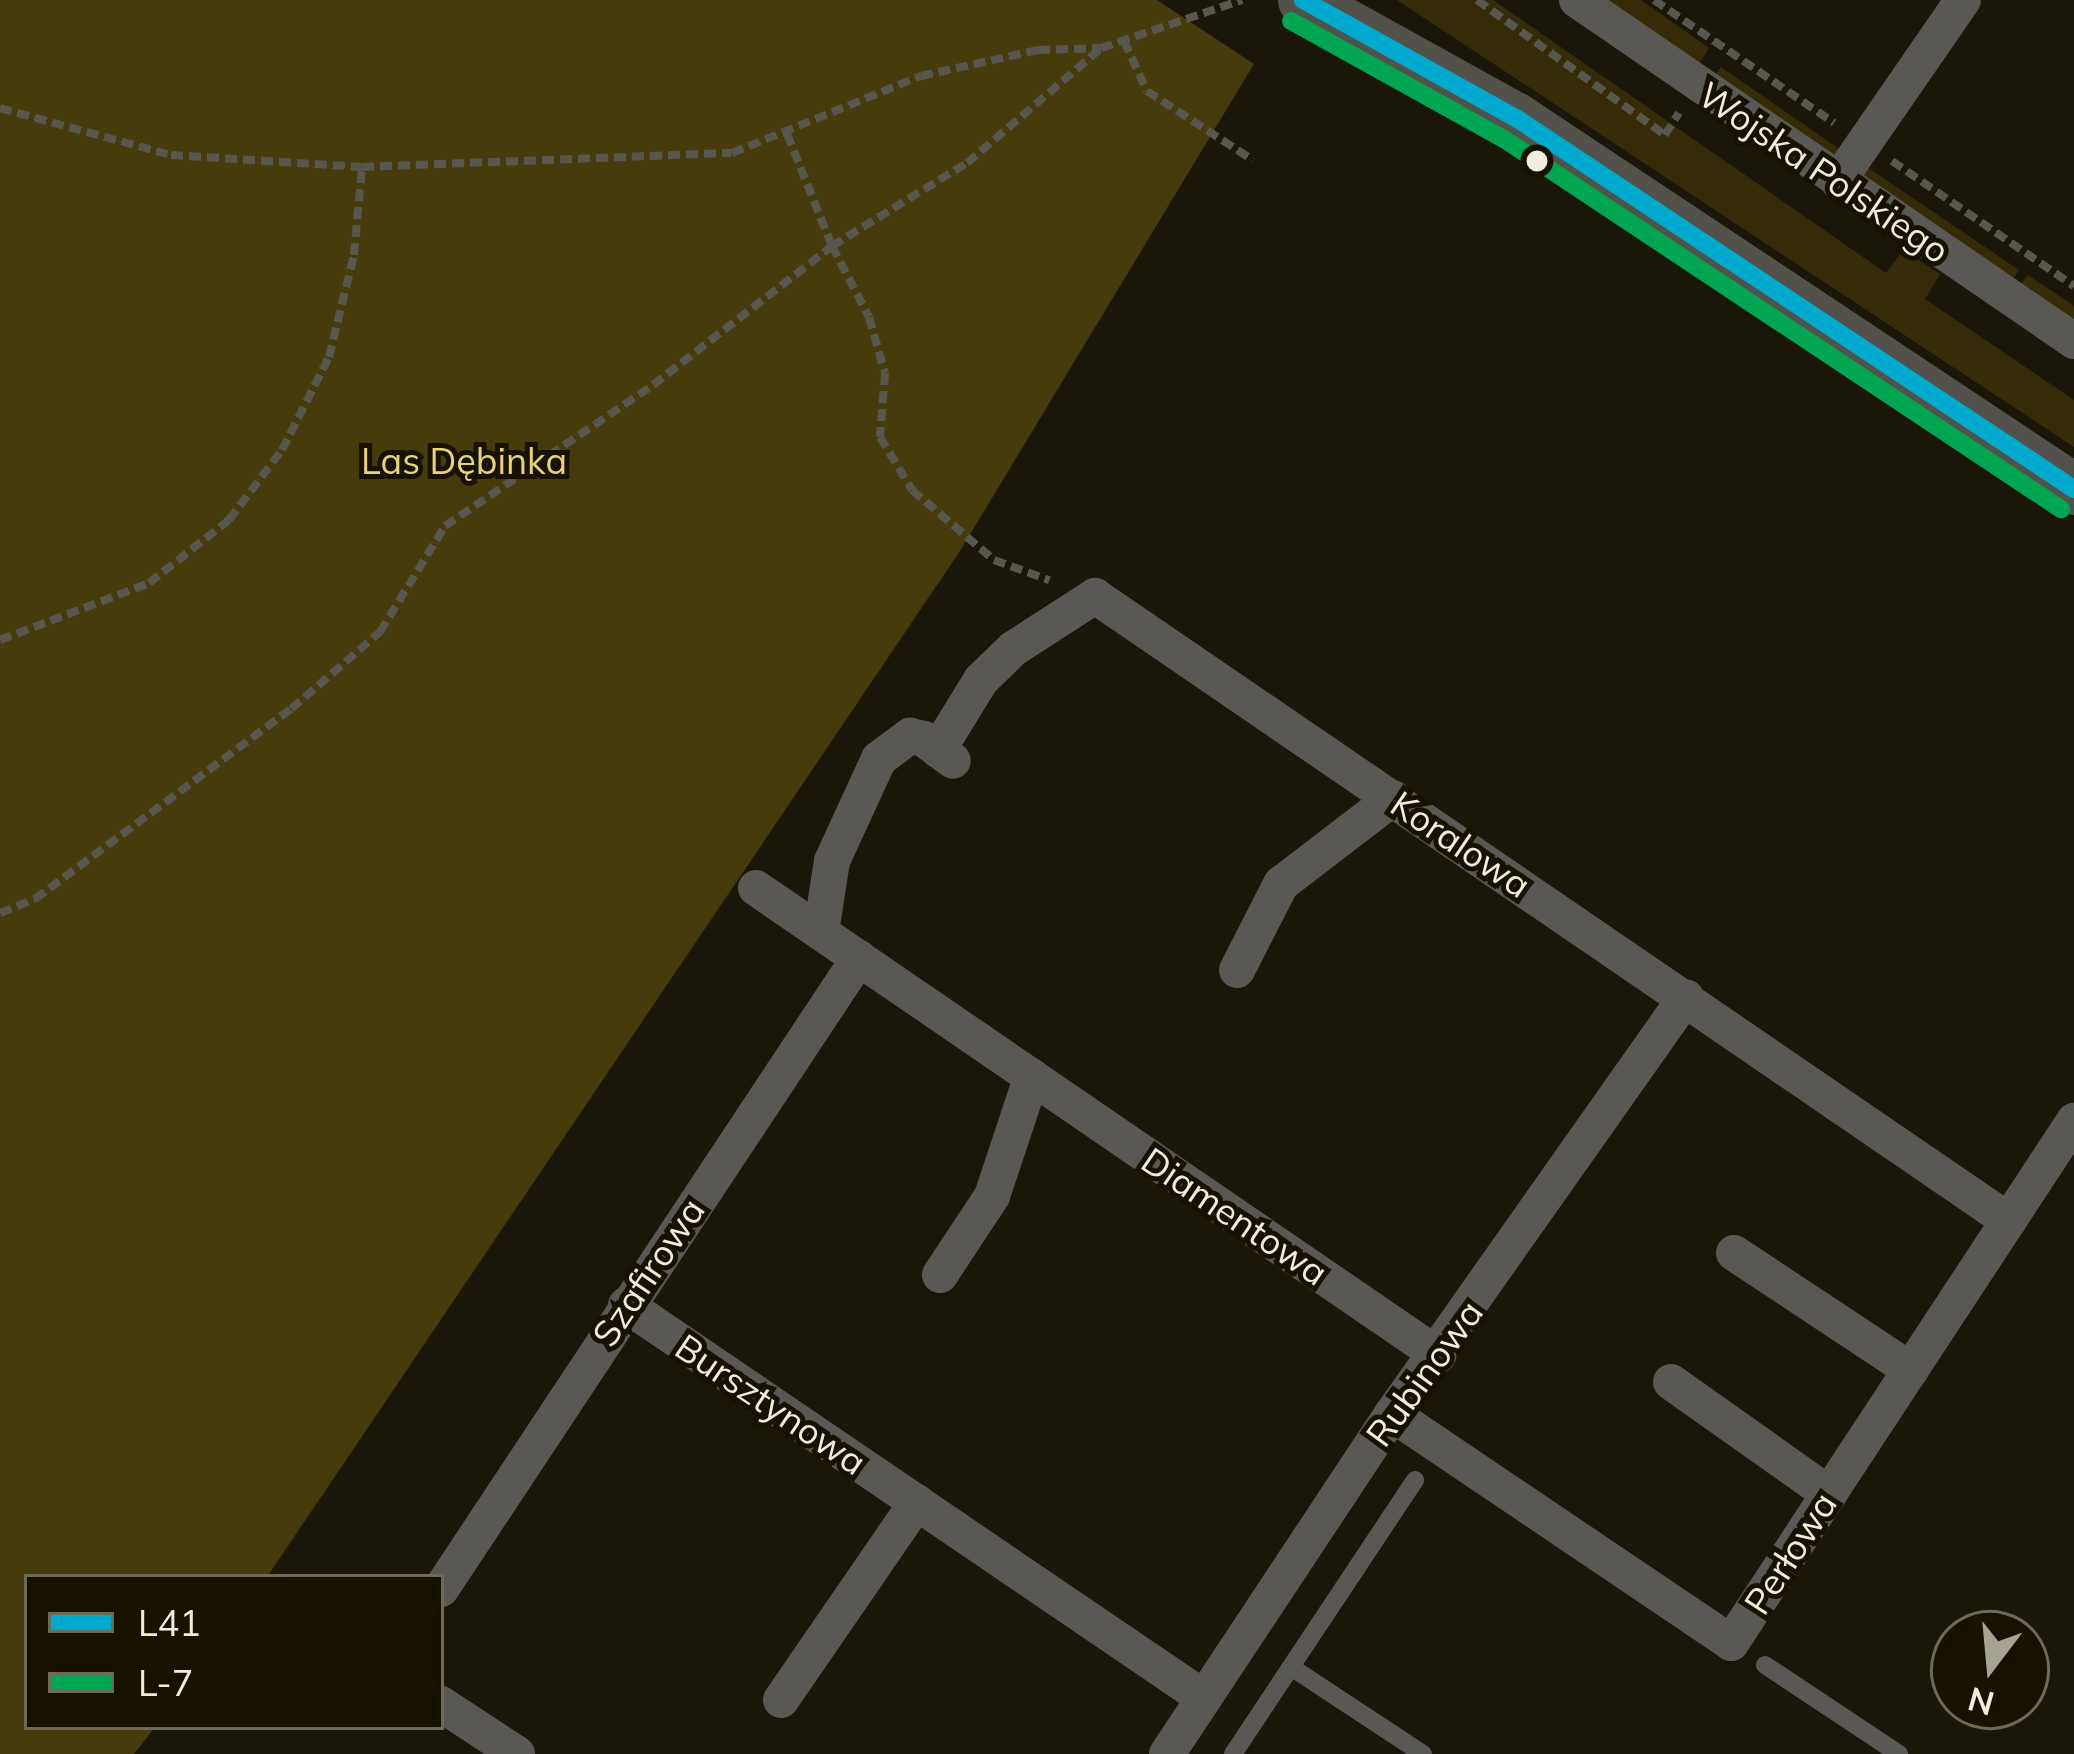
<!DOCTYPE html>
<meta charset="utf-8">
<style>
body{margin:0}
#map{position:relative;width:2074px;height:1754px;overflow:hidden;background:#1a170a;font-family:Mulish,sans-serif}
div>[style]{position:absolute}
.green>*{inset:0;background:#352c07}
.forest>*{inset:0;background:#463b0b}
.path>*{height:8px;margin-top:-4px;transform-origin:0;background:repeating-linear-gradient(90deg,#57564f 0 12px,transparent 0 18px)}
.lane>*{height:18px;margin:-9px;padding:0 9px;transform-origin:9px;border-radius:9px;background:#5a5854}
.street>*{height:36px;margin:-18px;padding:0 18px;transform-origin:18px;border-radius:18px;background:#5a5854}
.secondary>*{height:51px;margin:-25.5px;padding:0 25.5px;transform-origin:25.5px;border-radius:25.5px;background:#52514a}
.bus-1>*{height:18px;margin:-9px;padding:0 9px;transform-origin:9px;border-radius:9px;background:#00a9ce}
.bus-2>*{height:18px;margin:-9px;padding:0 9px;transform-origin:9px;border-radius:9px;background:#00a651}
.dots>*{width:33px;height:33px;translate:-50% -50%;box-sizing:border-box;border:6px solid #171200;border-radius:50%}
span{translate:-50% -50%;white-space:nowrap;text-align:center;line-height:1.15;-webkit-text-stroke:10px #171200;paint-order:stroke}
.street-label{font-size:36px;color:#f1edde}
.park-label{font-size:36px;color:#ead373}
.legend{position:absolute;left:24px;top:1574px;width:420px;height:156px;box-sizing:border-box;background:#171200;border:3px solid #6e6a59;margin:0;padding:15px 21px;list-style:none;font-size:36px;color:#f1edde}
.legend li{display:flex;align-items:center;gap:24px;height:60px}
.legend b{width:60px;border:3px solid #6e6a59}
.north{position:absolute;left:1930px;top:1610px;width:120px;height:120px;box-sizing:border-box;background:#171200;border:3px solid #6e6a59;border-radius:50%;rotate:196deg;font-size:33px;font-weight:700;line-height:48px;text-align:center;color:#f1edde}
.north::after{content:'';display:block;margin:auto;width:42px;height:54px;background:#a6a294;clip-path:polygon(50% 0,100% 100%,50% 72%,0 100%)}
</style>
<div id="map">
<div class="green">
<i style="clip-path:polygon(1397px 0,1493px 0,1886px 273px,1903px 250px,1940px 274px,1925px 299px,2074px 400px,2074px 447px)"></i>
<i style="clip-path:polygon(1609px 0,1641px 0,1709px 48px,1699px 64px)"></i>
<i style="clip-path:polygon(1721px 67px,1845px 153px,1831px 155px,1715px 75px)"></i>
<i style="clip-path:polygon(1864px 165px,2019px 270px,2013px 279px,1864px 177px)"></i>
<i style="clip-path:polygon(2028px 275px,2074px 306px,2074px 320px,2021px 284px)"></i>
</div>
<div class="forest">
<i style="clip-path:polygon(0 0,1157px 0,1254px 64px,960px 551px,267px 1577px,27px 1577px,27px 1727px,155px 1727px,134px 1754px,0 1754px)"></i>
</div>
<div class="path">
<i style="left:1477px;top:0;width:231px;rotate:35.7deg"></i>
<i style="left:1665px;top:135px;width:26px;rotate:-58deg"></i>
<i style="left:1654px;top:0;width:218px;rotate:34.3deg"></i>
<i style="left:1124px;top:41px;width:55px;rotate:65.3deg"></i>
<i style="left:1147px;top:91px;width:126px;rotate:33.1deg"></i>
<i style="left:0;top:108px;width:177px;rotate:15.4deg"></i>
<i style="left:171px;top:155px;width:191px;rotate:3.6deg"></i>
<i style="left:362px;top:167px;width:370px;rotate:-2.2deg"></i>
<i style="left:732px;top:153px;width:204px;rotate:-22.2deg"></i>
<i style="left:921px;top:76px;width:120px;rotate:-12.5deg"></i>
<i style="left:1038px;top:50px;width:63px;rotate:-1.8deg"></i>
<i style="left:1101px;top:48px;width:149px;rotate:-18.8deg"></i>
<i style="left:787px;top:134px;width:121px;rotate:68.1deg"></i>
<i style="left:832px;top:246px;width:80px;rotate:62.5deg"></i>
<i style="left:869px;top:317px;width:58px;rotate:74.1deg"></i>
<i style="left:885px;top:373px;width:64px;rotate:94.5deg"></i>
<i style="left:880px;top:437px;width:62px;rotate:58.9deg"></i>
<i style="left:912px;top:490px;width:108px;rotate:40.5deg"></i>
<i style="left:994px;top:560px;width:59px;rotate:20deg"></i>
<i style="left:1892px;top:161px;width:221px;rotate:34.5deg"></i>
<i style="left:0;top:640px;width:160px;rotate:-20.9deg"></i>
<i style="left:149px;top:583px;width:102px;rotate:-38.2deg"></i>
<i style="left:229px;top:520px;width:88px;rotate:-52.9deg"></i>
<i style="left:282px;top:450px;width:104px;rotate:-63.2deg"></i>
<i style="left:329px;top:357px;width:105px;rotate:-76.2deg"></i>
<i style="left:354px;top:255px;width:88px;rotate:-84.8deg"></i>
<i style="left:0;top:913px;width:38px;rotate:-22deg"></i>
<i style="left:35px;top:899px;width:319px;rotate:-36.6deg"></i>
<i style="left:291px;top:709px;width:118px;rotate:-40.9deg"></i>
<i style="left:380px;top:632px;width:124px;rotate:-58.5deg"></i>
<i style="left:445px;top:526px;width:251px;rotate:-34.1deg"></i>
<i style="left:653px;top:385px;width:227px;rotate:-37.8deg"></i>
<i style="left:832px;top:246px;width:158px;rotate:-31.6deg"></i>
<i style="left:967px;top:163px;width:177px;rotate:-40.6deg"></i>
</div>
<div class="lane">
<i style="left:1765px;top:1665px;width:161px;rotate:33.6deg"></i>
<i style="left:1291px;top:1667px;width:158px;rotate:33.4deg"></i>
<i style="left:1233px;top:1754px;width:329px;rotate:-56.4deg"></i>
</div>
<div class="street">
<i style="left:1577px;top:0;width:603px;rotate:34.45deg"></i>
<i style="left:1838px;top:181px;width:220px;rotate:-55.4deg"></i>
<i style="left:938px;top:750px;width:82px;rotate:-58.4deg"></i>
<i style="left:981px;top:680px;width:45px;rotate:-44.1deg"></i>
<i style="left:1013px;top:649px;width:98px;rotate:-32.9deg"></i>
<i style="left:1095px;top:596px;width:1107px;rotate:34.36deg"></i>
<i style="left:756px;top:888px;width:827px;rotate:34.4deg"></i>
<i style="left:821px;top:932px;width:72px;rotate:-81.2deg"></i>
<i style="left:832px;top:861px;width:112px;rotate:-65.3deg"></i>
<i style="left:879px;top:759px;width:39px;rotate:-37deg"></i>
<i style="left:910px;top:736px;width:14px;rotate:12deg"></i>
<i style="left:924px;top:739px;width:36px;rotate:37deg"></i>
<i style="left:1237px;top:970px;width:97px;rotate:-62.9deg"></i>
<i style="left:1281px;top:884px;width:141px;rotate:-37.5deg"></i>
<i style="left:1734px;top:1253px;width:212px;rotate:33.5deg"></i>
<i style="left:940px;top:1275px;width:95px;rotate:-56.6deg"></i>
<i style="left:992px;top:1196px;width:126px;rotate:-71.6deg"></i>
<i style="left:626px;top:1305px;width:699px;rotate:34.21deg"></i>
<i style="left:1671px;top:1382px;width:194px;rotate:35.3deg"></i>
<i style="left:1392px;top:1414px;width:409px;rotate:34deg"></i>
<i style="left:1731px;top:1643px;width:625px;rotate:-56.69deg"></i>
<i style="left:441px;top:1589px;width:757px;rotate:-56.48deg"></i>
<i style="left:781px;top:1700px;width:240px;rotate:-55.5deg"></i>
<i style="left:441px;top:1704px;width:91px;rotate:33.3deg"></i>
<i style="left:1167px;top:1754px;width:408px;rotate:-56.5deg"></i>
<i style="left:1392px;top:1414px;width:510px;rotate:-54.81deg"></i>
</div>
<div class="secondary">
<i style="left:1303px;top:0;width:244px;rotate:29deg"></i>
<i style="left:1516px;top:118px;width:670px;rotate:33.62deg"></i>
</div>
<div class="bus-1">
<i style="left:1303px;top:0;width:244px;rotate:29deg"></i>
<i style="left:1516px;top:118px;width:670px;rotate:33.62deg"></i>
</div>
<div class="bus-2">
<i style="left:1291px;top:21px;width:244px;rotate:29deg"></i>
<i style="left:1504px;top:139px;width:669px;rotate:33.6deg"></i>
</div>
<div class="dots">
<i style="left:1537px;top:161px;background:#f1edde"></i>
</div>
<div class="street-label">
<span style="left:1824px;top:172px;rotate:34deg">Wojska Polskiego</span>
<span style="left:1461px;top:844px;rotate:34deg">Koralowa</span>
<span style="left:1235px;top:1216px;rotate:34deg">Diamentowa</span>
<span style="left:648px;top:1272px;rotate:-56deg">Szafirowa</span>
<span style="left:1424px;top:1373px;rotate:-54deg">Rubinowa</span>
<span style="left:771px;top:1404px;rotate:34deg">Bursztynowa</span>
<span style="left:1790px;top:1553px;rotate:-57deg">Perłowa</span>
</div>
<div class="park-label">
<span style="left:464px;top:461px">Las Dębinka</span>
</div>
<ul class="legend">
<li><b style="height:15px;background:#00a9ce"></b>L41</li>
<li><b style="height:15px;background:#00a651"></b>L-7</li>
</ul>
<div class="north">N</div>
</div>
